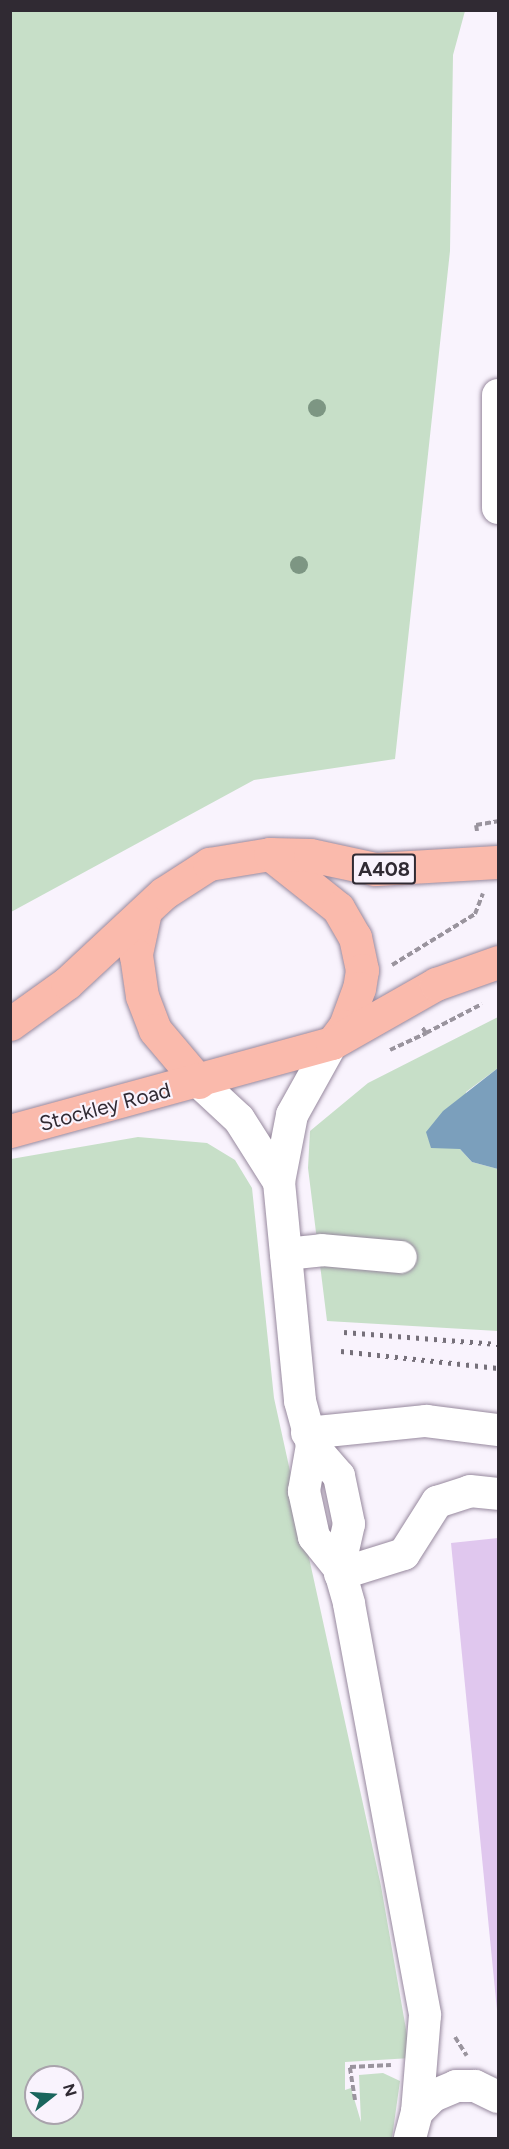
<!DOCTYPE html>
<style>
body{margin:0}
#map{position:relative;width:509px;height:2149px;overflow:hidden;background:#f9f3fd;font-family:Figtree,sans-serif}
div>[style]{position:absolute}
.green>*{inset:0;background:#c7dfc8}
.water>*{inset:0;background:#7b9fbc}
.building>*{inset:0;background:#e0c7ee}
.path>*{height:4px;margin-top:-2px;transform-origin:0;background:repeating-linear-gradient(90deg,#9a949e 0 6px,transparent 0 9px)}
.roads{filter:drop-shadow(0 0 2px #97899e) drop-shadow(0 0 2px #97899e)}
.minor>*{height:32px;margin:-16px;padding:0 16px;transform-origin:16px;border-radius:16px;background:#fff}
.major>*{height:33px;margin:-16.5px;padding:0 16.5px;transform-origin:16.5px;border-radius:16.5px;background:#fabaac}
.rail>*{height:4.5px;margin-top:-2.25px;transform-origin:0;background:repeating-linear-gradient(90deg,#76707a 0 3px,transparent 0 9px)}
.trees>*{width:18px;height:18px;margin:-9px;border-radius:50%;background:#7d9683}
span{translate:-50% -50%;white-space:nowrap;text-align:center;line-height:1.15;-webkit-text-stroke:4.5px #f9f3fd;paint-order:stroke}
.shield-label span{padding:2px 4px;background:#f9f3fd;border:2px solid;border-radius:4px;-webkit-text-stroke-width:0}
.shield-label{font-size:20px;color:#302a33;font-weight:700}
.street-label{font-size:21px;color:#302a33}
.frame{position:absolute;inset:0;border:12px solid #302a33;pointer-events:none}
.north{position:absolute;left:24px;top:2065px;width:60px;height:60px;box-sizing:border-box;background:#f9f3fd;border:2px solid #a9a3ac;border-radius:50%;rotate:73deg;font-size:16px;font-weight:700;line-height:24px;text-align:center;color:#302a33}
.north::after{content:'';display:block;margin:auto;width:21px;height:27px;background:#1a655d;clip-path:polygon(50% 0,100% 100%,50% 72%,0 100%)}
</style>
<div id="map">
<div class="green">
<i style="clip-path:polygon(11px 10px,465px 11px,453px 55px,450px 251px,395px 759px,254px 780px,11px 912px)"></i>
<i style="clip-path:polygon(498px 1017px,498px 1068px,466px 1092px,460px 1149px,472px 1162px,498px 1169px,498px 1331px,327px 1321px,308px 1168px,310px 1131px,368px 1083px)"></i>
<i style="clip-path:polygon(evenodd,138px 1137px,207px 1143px,235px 1160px,252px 1188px,274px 1398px,381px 1886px,411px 2058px,345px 2062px,345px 2090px,351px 2088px,361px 2122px,359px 2075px,383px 2073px,400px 2081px,392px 2138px,11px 2138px,11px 1159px,138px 1137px,36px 2077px,72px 2077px,72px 2113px,36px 2113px,36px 2077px)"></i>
</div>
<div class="water">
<i style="clip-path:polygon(498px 1068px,498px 1169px,472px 1162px,460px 1149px,431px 1148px,426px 1132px,443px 1111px)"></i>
</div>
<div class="building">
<i style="clip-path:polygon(498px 1538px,498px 2010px,497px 2010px,451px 1543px)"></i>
</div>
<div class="path">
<i style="left:477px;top:831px;width:6px;rotate:-99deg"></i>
<i style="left:476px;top:825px;width:22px;rotate:-10deg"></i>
<i style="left:392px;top:965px;width:97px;rotate:-31.6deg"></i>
<i style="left:475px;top:914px;width:22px;rotate:-69deg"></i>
<i style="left:426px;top:1033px;width:63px;rotate:-27.4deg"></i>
<i style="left:390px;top:1050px;width:40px;rotate:-25deg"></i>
<i style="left:426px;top:1033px;width:7px;rotate:-124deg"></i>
<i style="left:455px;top:2037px;width:22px;rotate:58deg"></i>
<i style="left:355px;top:2100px;width:33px;rotate:-99deg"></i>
<i style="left:350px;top:2067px;width:41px;rotate:-2.8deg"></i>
</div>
<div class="roads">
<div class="minor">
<i style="left:498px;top:395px;width:113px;rotate:90deg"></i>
<i style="left:332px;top:1043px;width:82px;rotate:119.1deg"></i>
<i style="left:292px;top:1115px;width:68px;rotate:101deg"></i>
<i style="left:279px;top:1182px;width:220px;rotate:84.5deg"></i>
<i style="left:300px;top:1401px;width:46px;rotate:74.7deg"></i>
<i style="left:312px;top:1445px;width:41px;rotate:48.9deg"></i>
<i style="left:339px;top:1476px;width:49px;rotate:78.2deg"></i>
<i style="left:349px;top:1524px;width:45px;rotate:102.8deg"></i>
<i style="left:199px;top:1082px;width:54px;rotate:42.8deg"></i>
<i style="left:239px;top:1119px;width:75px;rotate:57.6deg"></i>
<i style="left:286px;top:1254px;width:36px;rotate:-6deg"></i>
<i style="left:322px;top:1250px;width:79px;rotate:5.1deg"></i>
<i style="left:307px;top:1433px;width:120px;rotate:-5.8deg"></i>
<i style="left:426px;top:1421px;width:73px;rotate:7.1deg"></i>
<i style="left:312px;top:1445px;width:47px;rotate:99.9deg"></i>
<i style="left:304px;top:1491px;width:47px;rotate:77.7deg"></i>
<i style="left:314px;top:1537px;width:40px;rotate:51deg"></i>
<i style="left:339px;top:1568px;width:37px;rotate:74deg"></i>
<i style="left:349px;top:1604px;width:418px;rotate:79.5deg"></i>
<i style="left:425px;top:2015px;width:97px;rotate:94.7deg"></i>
<i style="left:340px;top:1574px;width:67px;rotate:-17.4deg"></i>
<i style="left:404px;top:1554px;width:62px;rotate:-57.6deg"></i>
<i style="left:437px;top:1502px;width:35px;rotate:-18deg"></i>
<i style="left:470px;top:1491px;width:28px;rotate:6deg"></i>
<i style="left:410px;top:2138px;width:27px;rotate:-75deg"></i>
<i style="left:417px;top:2112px;width:23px;rotate:-45deg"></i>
<i style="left:433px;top:2096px;width:25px;rotate:-23deg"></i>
<i style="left:456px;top:2086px;width:19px"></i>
<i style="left:475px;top:2086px;width:25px;rotate:26deg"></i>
</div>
<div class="major">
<i style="left:270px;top:854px;width:87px;rotate:38.5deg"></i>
<i style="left:338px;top:908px;width:34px;rotate:60deg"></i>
<i style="left:355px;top:937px;width:34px;rotate:78deg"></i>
<i style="left:362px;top:970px;width:18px;rotate:99deg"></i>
<i style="left:359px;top:988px;width:40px;rotate:110.2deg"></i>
<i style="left:345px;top:1026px;width:20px;rotate:127deg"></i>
<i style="left:144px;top:916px;width:40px;rotate:102deg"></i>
<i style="left:136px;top:955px;width:41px;rotate:81.7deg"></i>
<i style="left:142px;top:996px;width:36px;rotate:69deg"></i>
<i style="left:155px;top:1030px;width:68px;rotate:49.8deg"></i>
<i style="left:10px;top:1024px;width:70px;rotate:-35.7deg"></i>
<i style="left:67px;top:983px;width:132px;rotate:-42.9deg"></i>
<i style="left:164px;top:893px;width:54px;rotate:-32.8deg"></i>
<i style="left:209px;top:864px;width:62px;rotate:-9.3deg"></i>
<i style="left:270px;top:854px;width:40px;rotate:1.4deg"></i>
<i style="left:310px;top:855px;width:66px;rotate:12.2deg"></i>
<i style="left:375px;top:869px;width:123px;rotate:-3.3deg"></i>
<i style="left:10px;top:1131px;width:334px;rotate:-15.3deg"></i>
<i style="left:332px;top:1043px;width:120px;rotate:-29.6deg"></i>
<i style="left:436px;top:984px;width:66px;rotate:-19.5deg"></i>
</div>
</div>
<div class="rail">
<i style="left:344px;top:1332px;width:154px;rotate:4.5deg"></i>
<i style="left:341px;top:1351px;width:158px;rotate:6.2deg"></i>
</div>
<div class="trees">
<i style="left:317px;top:408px"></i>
<i style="left:299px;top:565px"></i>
</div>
<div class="shield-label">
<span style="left:384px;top:869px">A408</span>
</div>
<div class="street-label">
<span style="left:105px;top:1107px;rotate:-15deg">Stockley Road</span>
</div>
<div class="frame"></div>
<div class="north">N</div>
</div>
